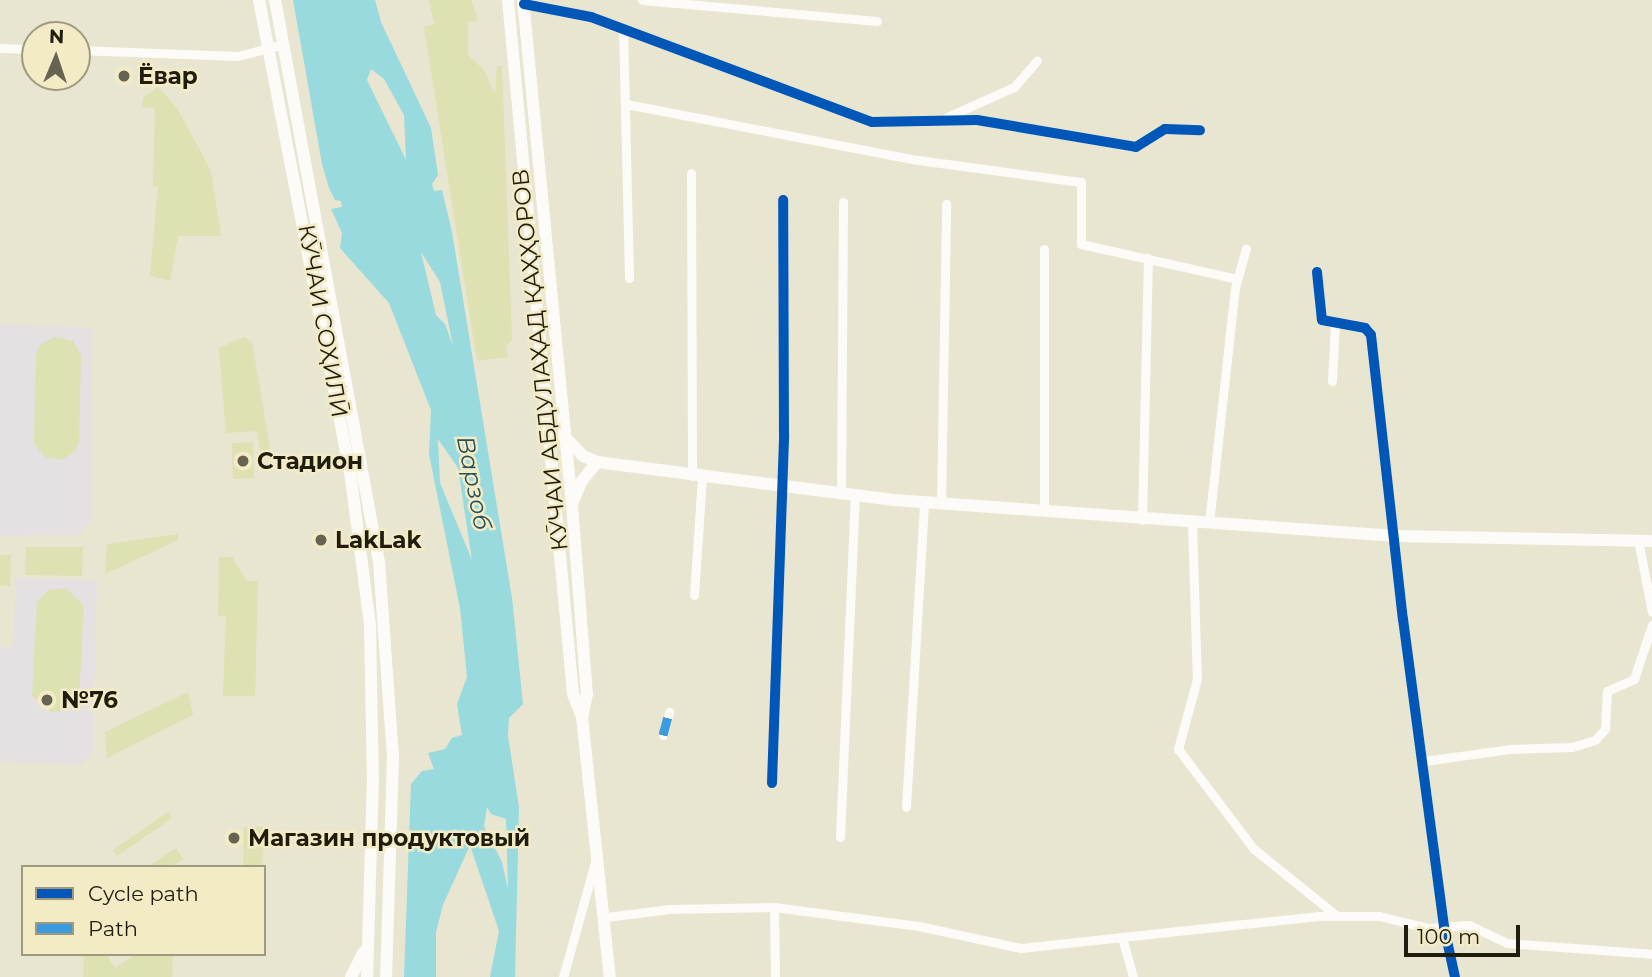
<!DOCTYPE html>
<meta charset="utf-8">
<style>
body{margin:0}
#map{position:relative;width:1652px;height:977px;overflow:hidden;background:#e8e5d0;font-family:Montserrat,sans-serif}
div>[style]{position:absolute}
.education>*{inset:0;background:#e5e0e2}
.green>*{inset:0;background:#dee1b2}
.water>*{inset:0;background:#99dade}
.minor>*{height:9px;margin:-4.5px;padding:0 4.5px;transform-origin:4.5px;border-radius:4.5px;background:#fcfbf8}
.major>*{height:12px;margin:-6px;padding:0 6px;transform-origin:6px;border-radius:6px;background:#fcfbf8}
.quiet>*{height:9px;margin-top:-4.5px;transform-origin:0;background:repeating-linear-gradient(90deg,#3c9bde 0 18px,transparent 0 27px)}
.cycleway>*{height:10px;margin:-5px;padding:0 5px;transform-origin:5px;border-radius:5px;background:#0057b8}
.dots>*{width:19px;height:19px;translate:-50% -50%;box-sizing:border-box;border:4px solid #f3ebc6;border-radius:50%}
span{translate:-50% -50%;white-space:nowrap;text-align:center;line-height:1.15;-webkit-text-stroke:5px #f3ebc6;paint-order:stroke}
.poi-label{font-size:23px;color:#201d0f;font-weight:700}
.left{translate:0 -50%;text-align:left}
.street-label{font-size:23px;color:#201d0f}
.water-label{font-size:24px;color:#285259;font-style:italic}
.legend{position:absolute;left:21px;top:865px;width:245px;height:91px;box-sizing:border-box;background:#f3ebc6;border:2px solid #9f997d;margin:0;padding:9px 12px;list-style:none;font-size:21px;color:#201d0f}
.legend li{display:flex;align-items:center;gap:14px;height:35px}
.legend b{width:35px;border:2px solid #9f997d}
.north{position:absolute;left:21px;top:21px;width:70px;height:70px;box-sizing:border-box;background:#f3ebc6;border:2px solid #9f997d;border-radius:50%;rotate:2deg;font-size:19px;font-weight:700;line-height:28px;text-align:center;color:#201d0f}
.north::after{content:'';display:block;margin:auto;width:24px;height:32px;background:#666353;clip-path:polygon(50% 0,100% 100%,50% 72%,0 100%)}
.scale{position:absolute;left:1404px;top:925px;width:116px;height:32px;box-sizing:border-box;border:4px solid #201d0f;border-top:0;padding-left:9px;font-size:21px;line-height:24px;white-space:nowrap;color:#201d0f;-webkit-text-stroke:5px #f3ebc6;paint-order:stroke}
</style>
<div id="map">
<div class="education">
<i style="clip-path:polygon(0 324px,91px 328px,92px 518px,79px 535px,0 536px)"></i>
<i style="clip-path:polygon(16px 578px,97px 580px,93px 753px,81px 765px,0 762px,0 648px,13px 647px)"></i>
</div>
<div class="green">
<i style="clip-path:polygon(429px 0,471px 0,478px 21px,468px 22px,468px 55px,484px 70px,495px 94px,497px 66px,502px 66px,512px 341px,506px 346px,508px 357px,477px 361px,424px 27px,434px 24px)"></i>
<i style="clip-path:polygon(158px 87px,177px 108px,211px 171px,221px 236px,178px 236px,170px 281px,150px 276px,158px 187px,153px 186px,155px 108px,142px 107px,143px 98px)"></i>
<i style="clip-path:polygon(54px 337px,73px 341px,81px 355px,79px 442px,75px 452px,61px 460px,45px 457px,34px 444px,36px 354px,40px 345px)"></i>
<i style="clip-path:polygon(244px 337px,252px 342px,271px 454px,261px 455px,257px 431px,226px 433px,219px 348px)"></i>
<i style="clip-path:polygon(253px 442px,254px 478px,233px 479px,232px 443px)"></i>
<i style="clip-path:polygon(178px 534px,178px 540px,105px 574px,107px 544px)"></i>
<i style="clip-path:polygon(26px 547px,83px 547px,82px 576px,25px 575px)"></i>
<i style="clip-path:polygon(0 555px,11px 555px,10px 586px,0 585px)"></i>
<i style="clip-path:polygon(219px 557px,232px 557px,247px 581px,258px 581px,255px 696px,223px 696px,226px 616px,218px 616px)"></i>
<i style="clip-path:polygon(65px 588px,84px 605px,79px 698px,67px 710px,51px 712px,32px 696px,37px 602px,49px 590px)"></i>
<i style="clip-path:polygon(188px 692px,193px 715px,107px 758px,105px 732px)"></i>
<i style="clip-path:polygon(168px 812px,172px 818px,117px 856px,113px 850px)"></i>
<i style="clip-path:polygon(244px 827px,264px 827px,262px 867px,243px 867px)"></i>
<i style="clip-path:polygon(176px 848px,183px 859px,171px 867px,147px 867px)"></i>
<i style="clip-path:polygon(84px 954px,106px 954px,115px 968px,136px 954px,173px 954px,172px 977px,83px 977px)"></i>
</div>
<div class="water">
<i style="clip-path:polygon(evenodd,293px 0,375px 0,381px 22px,431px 128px,438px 175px,432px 184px,434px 191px,442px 190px,452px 232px,512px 598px,523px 704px,509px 718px,508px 736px,519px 807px,515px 977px,490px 977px,499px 931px,470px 845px,443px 905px,436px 932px,436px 977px,404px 977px,411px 784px,422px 771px,434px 769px,428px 753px,445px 749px,452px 738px,462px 735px,457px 704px,467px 677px,460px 608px,429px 454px,431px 410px,389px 303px,340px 248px,342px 233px,331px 209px,342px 207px,341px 201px,335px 200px,329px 188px,322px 164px,293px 0,371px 69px,384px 79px,404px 115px,406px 160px,367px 80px,371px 69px,293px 0,421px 252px,440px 282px,453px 346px,445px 324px,436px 315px,421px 252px,293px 0,438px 439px,458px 468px,472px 560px,440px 483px,438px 439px,293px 0,487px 807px,491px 814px,506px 819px,508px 889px,502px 862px,484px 826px,487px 807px)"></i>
</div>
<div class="minor">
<i style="left:642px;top:0;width:236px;rotate:5.1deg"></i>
<i style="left:524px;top:4px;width:68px;rotate:11deg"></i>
<i style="left:591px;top:17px;width:300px;rotate:20.5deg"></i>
<i style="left:872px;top:122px;width:105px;rotate:-1.1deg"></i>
<i style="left:977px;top:120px;width:161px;rotate:9.6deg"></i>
<i style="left:1136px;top:147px;width:34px;rotate:-32deg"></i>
<i style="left:1165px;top:129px;width:35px;rotate:2deg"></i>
<i style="left:623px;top:29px;width:249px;rotate:88.6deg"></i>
<i style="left:0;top:48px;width:35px;rotate:2deg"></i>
<i style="left:77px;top:50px;width:161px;rotate:2.1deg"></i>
<i style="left:238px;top:56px;width:48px;rotate:-14.6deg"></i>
<i style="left:626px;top:104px;width:297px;rotate:10.9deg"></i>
<i style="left:918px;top:160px;width:164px;rotate:7.7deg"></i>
<i style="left:1081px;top:182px;width:62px;rotate:90deg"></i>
<i style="left:1081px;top:244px;width:160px;rotate:12.6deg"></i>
<i style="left:947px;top:117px;width:73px;rotate:-24.1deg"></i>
<i style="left:1014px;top:87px;width:35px;rotate:-49deg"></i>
<i style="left:691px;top:173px;width:303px;rotate:89.8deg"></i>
<i style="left:1317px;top:272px;width:48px;rotate:84.1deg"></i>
<i style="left:1322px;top:320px;width:44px;rotate:10.5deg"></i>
<i style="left:1365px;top:328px;width:9px;rotate:49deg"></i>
<i style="left:1371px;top:335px;width:286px;rotate:83.6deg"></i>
<i style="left:1403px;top:619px;width:311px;rotate:82.4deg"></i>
<i style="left:1444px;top:927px;width:51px;rotate:77.6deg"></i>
<i style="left:1332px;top:381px;width:57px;rotate:-87deg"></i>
<i style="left:841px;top:493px;width:291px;rotate:-89.6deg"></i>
<i style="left:941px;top:503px;width:299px;rotate:-89deg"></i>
<i style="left:1044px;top:511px;width:262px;rotate:-90deg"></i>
<i style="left:1142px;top:520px;width:262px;rotate:-88.7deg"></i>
<i style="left:1192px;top:523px;width:156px;rotate:88.2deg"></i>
<i style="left:1197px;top:679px;width:73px;rotate:105.2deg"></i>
<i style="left:1178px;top:749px;width:126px;rotate:52.8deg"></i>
<i style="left:1254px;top:849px;width:107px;rotate:38.9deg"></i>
<i style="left:1209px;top:523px;width:236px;rotate:-83.7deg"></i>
<i style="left:1235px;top:288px;width:41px;rotate:-74.6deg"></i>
<i style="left:1638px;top:540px;width:73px;rotate:79deg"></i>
<i style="left:694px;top:595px;width:118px;rotate:-86.1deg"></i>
<i style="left:663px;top:735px;width:24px;rotate:-75deg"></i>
<i style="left:1424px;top:761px;width:88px;rotate:-7.9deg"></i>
<i style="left:1511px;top:749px;width:61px;rotate:-1.9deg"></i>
<i style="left:1572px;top:747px;width:24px;rotate:-17deg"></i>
<i style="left:1595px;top:740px;width:15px;rotate:-48deg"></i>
<i style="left:1605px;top:729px;width:38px;rotate:-87deg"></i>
<i style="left:1607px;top:691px;width:30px;rotate:-24deg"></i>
<i style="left:1634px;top:679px;width:57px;rotate:-71.6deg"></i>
<i style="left:772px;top:783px;width:348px;rotate:-88deg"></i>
<i style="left:784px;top:435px;width:235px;rotate:-90.2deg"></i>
<i style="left:906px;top:807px;width:306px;rotate:-86.6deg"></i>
<i style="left:840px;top:837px;width:341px;rotate:-87.5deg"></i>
<i style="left:774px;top:907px;width:70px;rotate:89.2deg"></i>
<i style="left:606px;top:917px;width:64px;rotate:-7.2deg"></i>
<i style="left:669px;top:909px;width:105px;rotate:-1.1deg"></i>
<i style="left:774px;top:907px;width:146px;rotate:7.5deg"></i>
<i style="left:919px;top:926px;width:104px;rotate:12.2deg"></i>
<i style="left:1021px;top:948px;width:102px;rotate:-6.2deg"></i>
<i style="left:563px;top:977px;width:123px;rotate:-74.4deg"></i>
<i style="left:1133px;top:977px;width:41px;rotate:-105.4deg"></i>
<i style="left:1122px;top:937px;width:196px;rotate:-6.1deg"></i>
<i style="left:1317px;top:916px;width:62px"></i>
<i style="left:1379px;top:916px;width:50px;rotate:13.8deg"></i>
<i style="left:1428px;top:928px;width:41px;rotate:-4.2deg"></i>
<i style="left:1469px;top:925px;width:42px;rotate:25.3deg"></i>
<i style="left:1507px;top:943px;width:145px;rotate:4.3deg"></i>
</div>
<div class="major">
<i style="left:259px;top:0;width:480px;rotate:79.1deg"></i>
<i style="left:350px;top:471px;width:156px;rotate:82.6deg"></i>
<i style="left:370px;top:626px;width:152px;rotate:88.9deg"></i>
<i style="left:373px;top:778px;width:199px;rotate:91.7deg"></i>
<i style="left:275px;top:0;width:572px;rotate:79.52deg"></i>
<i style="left:379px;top:562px;width:196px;rotate:85.9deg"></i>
<i style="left:393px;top:757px;width:220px;rotate:91.8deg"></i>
<i style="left:508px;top:0;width:697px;rotate:84.65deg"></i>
<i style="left:573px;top:694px;width:25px;rotate:69deg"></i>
<i style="left:582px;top:717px;width:262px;rotate:83.9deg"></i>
<i style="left:523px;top:0;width:507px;rotate:84.46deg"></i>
<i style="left:572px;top:505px;width:190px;rotate:85.5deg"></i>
<i style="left:587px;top:694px;width:24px;rotate:102deg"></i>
<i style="left:563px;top:435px;width:29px;rotate:46deg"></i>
<i style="left:583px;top:456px;width:15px;rotate:23deg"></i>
<i style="left:597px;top:462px;width:299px;rotate:7.3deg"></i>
<i style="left:894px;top:500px;width:503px;rotate:4.1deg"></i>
<i style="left:1396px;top:536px;width:256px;rotate:1.1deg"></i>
<i style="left:573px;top:502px;width:22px;rotate:-68deg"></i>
<i style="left:581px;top:482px;width:26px;rotate:-51deg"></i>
<i style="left:351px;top:977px;width:28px;rotate:-63deg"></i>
</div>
<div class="quiet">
<i style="left:663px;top:735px;width:24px;rotate:-75deg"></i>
</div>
<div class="cycleway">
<i style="left:524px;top:4px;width:68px;rotate:11deg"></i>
<i style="left:591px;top:17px;width:300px;rotate:20.5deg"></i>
<i style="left:872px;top:122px;width:105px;rotate:-1.1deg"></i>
<i style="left:977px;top:120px;width:161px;rotate:9.6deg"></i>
<i style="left:1136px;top:147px;width:34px;rotate:-32deg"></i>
<i style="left:1165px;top:129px;width:35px;rotate:2deg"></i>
<i style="left:1317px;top:272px;width:48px;rotate:84.1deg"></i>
<i style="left:1322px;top:320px;width:44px;rotate:10.5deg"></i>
<i style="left:1365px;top:328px;width:9px;rotate:49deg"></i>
<i style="left:1371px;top:335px;width:286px;rotate:83.6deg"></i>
<i style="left:1403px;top:619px;width:311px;rotate:82.4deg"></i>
<i style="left:1444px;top:927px;width:51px;rotate:77.6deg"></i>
<i style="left:772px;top:783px;width:348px;rotate:-88deg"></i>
<i style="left:784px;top:435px;width:235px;rotate:-90.2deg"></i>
</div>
<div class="dots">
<i style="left:124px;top:76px;background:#666353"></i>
<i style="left:243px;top:461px;background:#666353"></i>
<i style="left:321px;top:540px;background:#666353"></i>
<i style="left:47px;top:700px;background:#666353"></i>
<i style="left:234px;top:838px;background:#666353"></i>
</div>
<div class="poi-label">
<span class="left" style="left:138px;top:76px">Ёвар</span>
<span class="left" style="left:257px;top:461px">Стадион</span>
<span class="left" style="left:335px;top:540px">LakLak</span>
<span class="left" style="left:61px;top:700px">№76</span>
<span class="left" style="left:248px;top:838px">Магазин продуктовый</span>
</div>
<div class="street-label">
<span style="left:323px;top:321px;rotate:80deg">КӮЧАИ СОҲИЛӢ</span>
<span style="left:540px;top:360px;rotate:-96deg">КӮЧАИ АБДУЛАҲАД ҚАҲҲОРОВ</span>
</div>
<div class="water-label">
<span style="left:474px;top:483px;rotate:79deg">Варзоб</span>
</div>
<ul class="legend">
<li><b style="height:9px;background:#0057b8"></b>Cycle path</li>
<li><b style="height:9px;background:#3c9bde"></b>Path</li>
</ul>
<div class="north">N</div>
<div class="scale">100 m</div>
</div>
